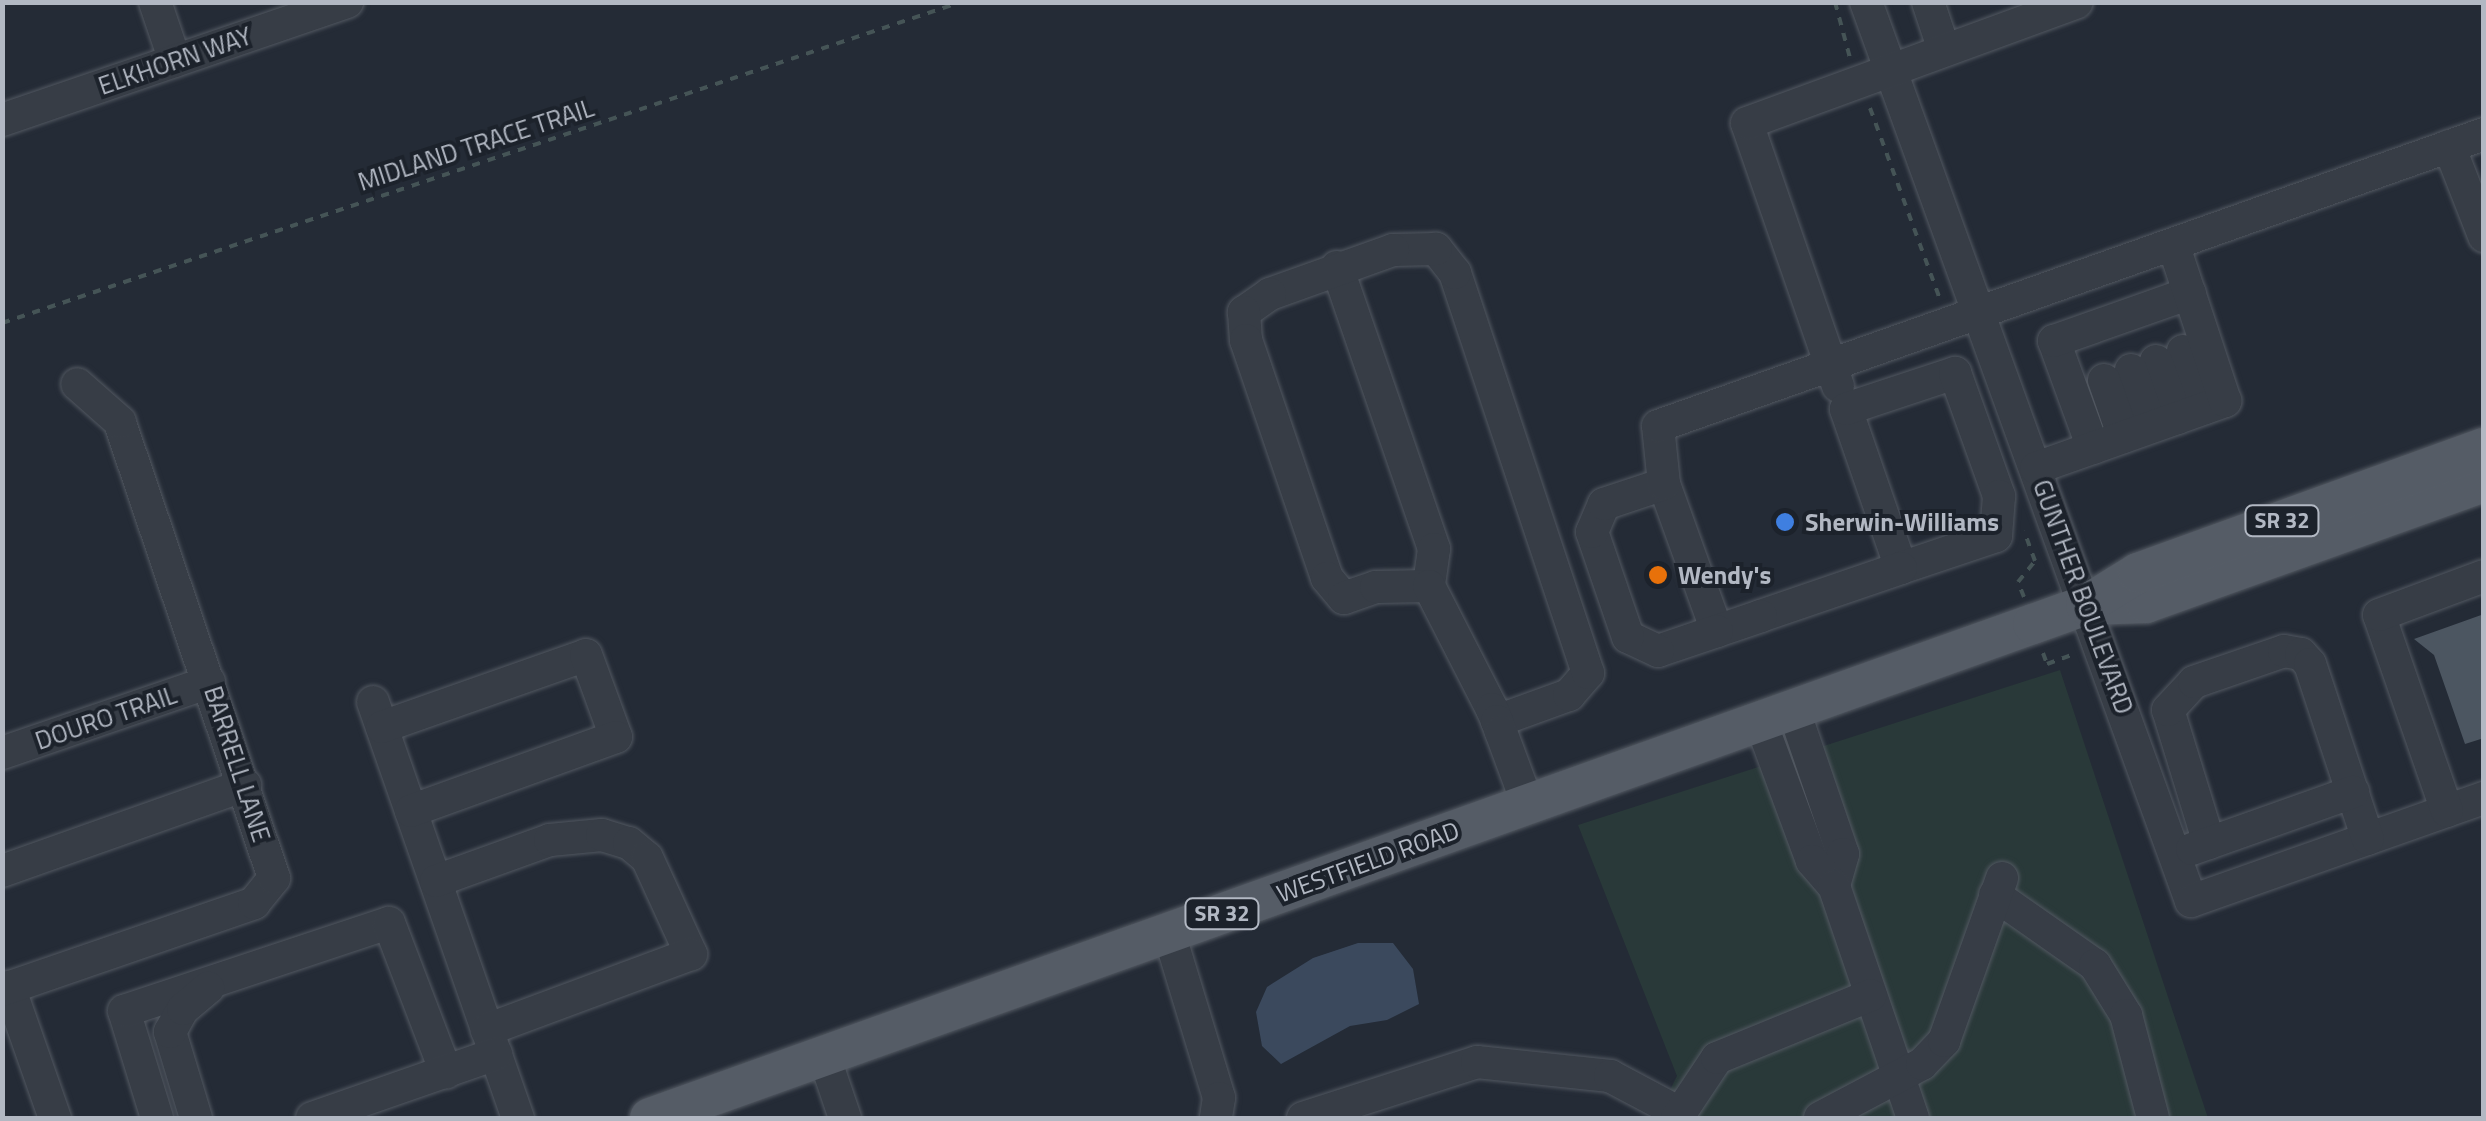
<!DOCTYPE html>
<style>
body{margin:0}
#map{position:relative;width:2486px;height:1121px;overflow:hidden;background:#242b36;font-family:"Titillium Web",sans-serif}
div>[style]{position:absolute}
.green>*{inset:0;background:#293939}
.water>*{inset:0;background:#3b495d}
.building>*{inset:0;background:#4c5661}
.path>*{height:4px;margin-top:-2px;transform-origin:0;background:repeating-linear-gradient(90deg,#455456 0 8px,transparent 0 16px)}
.roads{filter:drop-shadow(0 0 2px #525861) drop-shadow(0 0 2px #525861)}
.minor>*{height:32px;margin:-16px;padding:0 16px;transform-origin:16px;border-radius:16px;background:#373d46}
.major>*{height:40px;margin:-20px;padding:0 20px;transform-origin:20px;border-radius:20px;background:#555c66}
.dots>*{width:28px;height:28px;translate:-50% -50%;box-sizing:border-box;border:5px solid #1c222b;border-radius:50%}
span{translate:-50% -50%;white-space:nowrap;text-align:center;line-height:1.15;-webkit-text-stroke:8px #1c222b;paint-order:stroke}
.shield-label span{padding:2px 8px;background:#1c222b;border:2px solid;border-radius:8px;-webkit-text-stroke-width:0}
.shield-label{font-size:22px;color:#b2b8c3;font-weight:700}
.street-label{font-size:25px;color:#b2b8c3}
.poi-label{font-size:25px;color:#b2b8c3;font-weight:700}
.left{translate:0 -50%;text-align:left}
.frame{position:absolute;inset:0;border:5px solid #b2b8c3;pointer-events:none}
</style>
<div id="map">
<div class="green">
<i style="clip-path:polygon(2060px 670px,2208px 1118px,1656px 1118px,1677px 1076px,1578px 825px)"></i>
</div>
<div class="water">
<i style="clip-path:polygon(1358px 943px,1393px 943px,1413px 969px,1419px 1004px,1387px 1020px,1350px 1026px,1281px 1064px,1262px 1046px,1256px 1012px,1267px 987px,1313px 958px)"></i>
</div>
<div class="building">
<i style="clip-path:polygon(2484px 614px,2484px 738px,2465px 744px,2434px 655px,2414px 639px)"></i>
</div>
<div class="path">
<i style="left:1835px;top:2px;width:58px;rotate:75deg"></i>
<i style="left:1870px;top:108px;width:201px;rotate:69.9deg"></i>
<i style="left:2px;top:323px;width:1011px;rotate:-18.51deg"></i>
<i style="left:2024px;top:597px;width:16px;rotate:-112deg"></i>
<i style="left:2018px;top:582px;width:27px;rotate:-51deg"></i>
<i style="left:2035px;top:561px;width:32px;rotate:-110deg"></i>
<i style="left:2043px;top:653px;width:12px;rotate:70deg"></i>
<i style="left:2047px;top:664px;width:30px;rotate:-20deg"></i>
</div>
<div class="roads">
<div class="minor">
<i style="left:155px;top:2px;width:62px;rotate:71.3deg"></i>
<i style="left:1866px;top:2px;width:956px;rotate:70.12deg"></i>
<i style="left:2191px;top:901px;width:311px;rotate:-19.4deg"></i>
<i style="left:1928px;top:2px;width:51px;rotate:71.6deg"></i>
<i style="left:2px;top:120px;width:365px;rotate:-18.9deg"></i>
<i style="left:2449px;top:146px;width:97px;rotate:68.7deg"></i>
<i style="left:1337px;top:267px;width:298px;rotate:71deg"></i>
<i style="left:1434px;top:549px;width:37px;rotate:98deg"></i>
<i style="left:2183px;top:351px;width:61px;rotate:69.8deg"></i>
<i style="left:2156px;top:361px;width:61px;rotate:69.8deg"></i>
<i style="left:2131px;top:370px;width:60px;rotate:70.7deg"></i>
<i style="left:2104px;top:380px;width:60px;rotate:70.7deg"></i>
<i style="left:1838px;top:386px;width:278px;rotate:-109.1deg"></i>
<i style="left:1747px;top:123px;width:351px;rotate:-20.1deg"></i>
<i style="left:2093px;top:448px;width:114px;rotate:-110deg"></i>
<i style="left:2054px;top:341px;width:144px;rotate:-19.4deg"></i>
<i style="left:2036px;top:468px;width:201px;rotate:-19.5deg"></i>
<i style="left:2225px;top:401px;width:165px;rotate:-108.3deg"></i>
<i style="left:1664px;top:484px;width:156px;rotate:70.2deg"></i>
<i style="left:1901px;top:568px;width:168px;rotate:-109.1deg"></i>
<i style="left:1846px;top:409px;width:115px;rotate:-18.3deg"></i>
<i style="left:1955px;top:373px;width:131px;rotate:70.3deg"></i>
<i style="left:1999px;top:496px;width:40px;rotate:94.3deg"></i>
<i style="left:1996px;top:536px;width:100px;rotate:161.4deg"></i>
<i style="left:1901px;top:568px;width:148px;rotate:161.1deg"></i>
<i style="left:1761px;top:616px;width:46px;rotate:161.2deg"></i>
<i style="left:1717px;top:631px;width:62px;rotate:161.3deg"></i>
<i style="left:1658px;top:651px;width:33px;rotate:-155deg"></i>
<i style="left:1628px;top:637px;width:111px;rotate:-108.9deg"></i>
<i style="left:1592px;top:532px;width:30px;rotate:-67deg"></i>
<i style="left:1604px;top:504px;width:63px;rotate:-18.4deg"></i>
<i style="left:1664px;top:484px;width:58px;rotate:-95.9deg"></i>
<i style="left:1658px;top:426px;width:876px;rotate:-19.47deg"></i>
<i style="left:373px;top:702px;width:441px;rotate:70.8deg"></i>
<i style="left:1794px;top:711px;width:151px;rotate:71.1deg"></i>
<i style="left:1843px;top:854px;width:33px;rotate:106deg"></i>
<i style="left:1497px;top:721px;width:77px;rotate:-19.9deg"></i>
<i style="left:1569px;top:695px;width:29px;rotate:-49deg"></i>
<i style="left:1588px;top:673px;width:422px;rotate:-108.4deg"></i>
<i style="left:1455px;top:273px;width:31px;rotate:-128deg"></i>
<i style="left:1436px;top:249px;width:43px;rotate:178.7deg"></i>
<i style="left:1393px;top:250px;width:131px;rotate:160.3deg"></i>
<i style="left:1270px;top:294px;width:32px;rotate:145deg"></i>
<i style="left:1244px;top:312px;width:28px;rotate:86deg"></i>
<i style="left:1246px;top:340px;width:251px;rotate:71.2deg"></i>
<i style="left:1327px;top:578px;width:26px;rotate:50deg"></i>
<i style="left:1344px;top:598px;width:34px;rotate:-19deg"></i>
<i style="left:1376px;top:587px;width:53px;rotate:-1.1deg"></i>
<i style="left:1429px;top:586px;width:138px;rotate:62.9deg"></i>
<i style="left:1492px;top:709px;width:13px;rotate:67deg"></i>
<i style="left:1497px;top:721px;width:12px;rotate:70deg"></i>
<i style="left:1501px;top:732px;width:78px;rotate:69.7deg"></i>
<i style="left:1761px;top:723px;width:147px;rotate:69.7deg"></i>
<i style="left:1812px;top:861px;width:33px;rotate:49deg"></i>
<i style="left:1834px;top:886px;width:245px;rotate:71.2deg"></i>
<i style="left:382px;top:727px;width:216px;rotate:-19.4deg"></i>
<i style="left:586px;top:655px;width:87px;rotate:69.9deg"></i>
<i style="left:616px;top:737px;width:218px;rotate:160.2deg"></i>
<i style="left:2px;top:753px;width:219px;rotate:-18.9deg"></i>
<i style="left:2447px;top:811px;width:207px;rotate:-109.1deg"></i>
<i style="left:2379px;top:615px;width:112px;rotate:-20.4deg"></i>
<i style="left:2209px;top:843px;width:139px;rotate:-107.1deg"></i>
<i style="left:2168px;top:710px;width:38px;rotate:-47deg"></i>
<i style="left:2194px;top:682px;width:95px;rotate:-19deg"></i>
<i style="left:2284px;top:651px;width:17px;rotate:10deg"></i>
<i style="left:2301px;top:654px;width:13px;rotate:48deg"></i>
<i style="left:2310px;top:664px;width:184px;rotate:71.7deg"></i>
<i style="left:2192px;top:849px;width:171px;rotate:-19.5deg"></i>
<i style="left:2px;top:871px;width:258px;rotate:-19.5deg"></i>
<i style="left:436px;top:881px;width:121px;rotate:-19.8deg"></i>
<i style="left:550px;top:840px;width:52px;rotate:-5.5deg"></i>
<i style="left:602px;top:835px;width:28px;rotate:17deg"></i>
<i style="left:629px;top:843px;width:23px;rotate:40deg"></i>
<i style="left:647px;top:858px;width:106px;rotate:65.4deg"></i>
<i style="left:691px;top:954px;width:218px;rotate:159.6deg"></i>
<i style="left:1995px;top:895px;width:122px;rotate:35deg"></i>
<i style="left:2095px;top:965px;width:59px;rotate:58.2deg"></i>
<i style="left:2126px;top:1015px;width:106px;rotate:75.3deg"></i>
<i style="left:1169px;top:933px;width:172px;rotate:73.1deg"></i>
<i style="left:1219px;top:1098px;width:20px;rotate:99deg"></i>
<i style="left:9px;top:987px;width:139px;rotate:70.7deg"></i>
<i style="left:2px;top:990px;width:267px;rotate:-19deg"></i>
<i style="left:254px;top:903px;width:32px;rotate:-51deg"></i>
<i style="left:274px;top:878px;width:481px;rotate:-108.7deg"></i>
<i style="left:120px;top:422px;width:57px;rotate:-138.5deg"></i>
<i style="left:824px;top:1056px;width:65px;rotate:71.3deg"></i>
<i style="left:157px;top:1118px;width:112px;rotate:-107.1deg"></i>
<i style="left:124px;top:1011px;width:279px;rotate:-18.4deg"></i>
<i style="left:389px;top:923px;width:160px;rotate:69.1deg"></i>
<i style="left:196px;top:1118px;width:90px;rotate:-106.8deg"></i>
<i style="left:170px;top:1032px;width:26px;rotate:-61deg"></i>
<i style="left:183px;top:1009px;width:33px;rotate:-40deg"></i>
<i style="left:312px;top:1118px;width:195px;rotate:-19.2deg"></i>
<i style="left:1303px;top:1118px;width:183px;rotate:-17.8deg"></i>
<i style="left:1477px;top:1062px;width:134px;rotate:6deg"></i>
<i style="left:1610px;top:1076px;width:77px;rotate:27.9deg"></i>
<i style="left:1677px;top:1118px;width:72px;rotate:-56.3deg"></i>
<i style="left:1717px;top:1058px;width:166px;rotate:-22.2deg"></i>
<i style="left:1820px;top:1118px;width:115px;rotate:-27.9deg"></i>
<i style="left:1922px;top:1064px;width:32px;rotate:-46deg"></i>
<i style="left:1944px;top:1041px;width:173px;rotate:-70.4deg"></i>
</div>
<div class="major">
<i style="left:2090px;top:605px;width:56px;rotate:-2deg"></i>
<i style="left:2146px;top:603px;width:359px;rotate:-19.7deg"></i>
<i style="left:650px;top:1118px;width:1469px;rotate:-19.66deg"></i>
<i style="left:2033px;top:624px;width:56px;rotate:-19.7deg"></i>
<i style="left:2086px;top:605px;width:61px;rotate:-31.6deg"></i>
<i style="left:2138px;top:573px;width:368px;rotate:-19.9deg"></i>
</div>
</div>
<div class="dots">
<i style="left:1785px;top:522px;background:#3f7fe0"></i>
<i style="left:1658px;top:575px;background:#e8710a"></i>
</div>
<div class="shield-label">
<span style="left:2282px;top:521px">SR 32</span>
<span style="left:1222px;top:914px">SR 32</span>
</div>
<div class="street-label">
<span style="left:175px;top:61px;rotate:-19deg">ELKHORN WAY</span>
<span style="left:476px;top:145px;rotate:-18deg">MIDLAND TRACE TRAIL</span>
<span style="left:2083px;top:597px;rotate:70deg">GUNTHER BOULEVARD</span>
<span style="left:106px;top:718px;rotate:-19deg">DOURO TRAIL</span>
<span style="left:237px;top:764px;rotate:72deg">BARRELL LANE</span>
<span style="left:1368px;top:862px;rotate:-20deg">WESTFIELD ROAD</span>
</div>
<div class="poi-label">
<span class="left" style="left:1805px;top:522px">Sherwin-Williams</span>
<span class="left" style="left:1678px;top:575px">Wendy's</span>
</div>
<div class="frame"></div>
</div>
